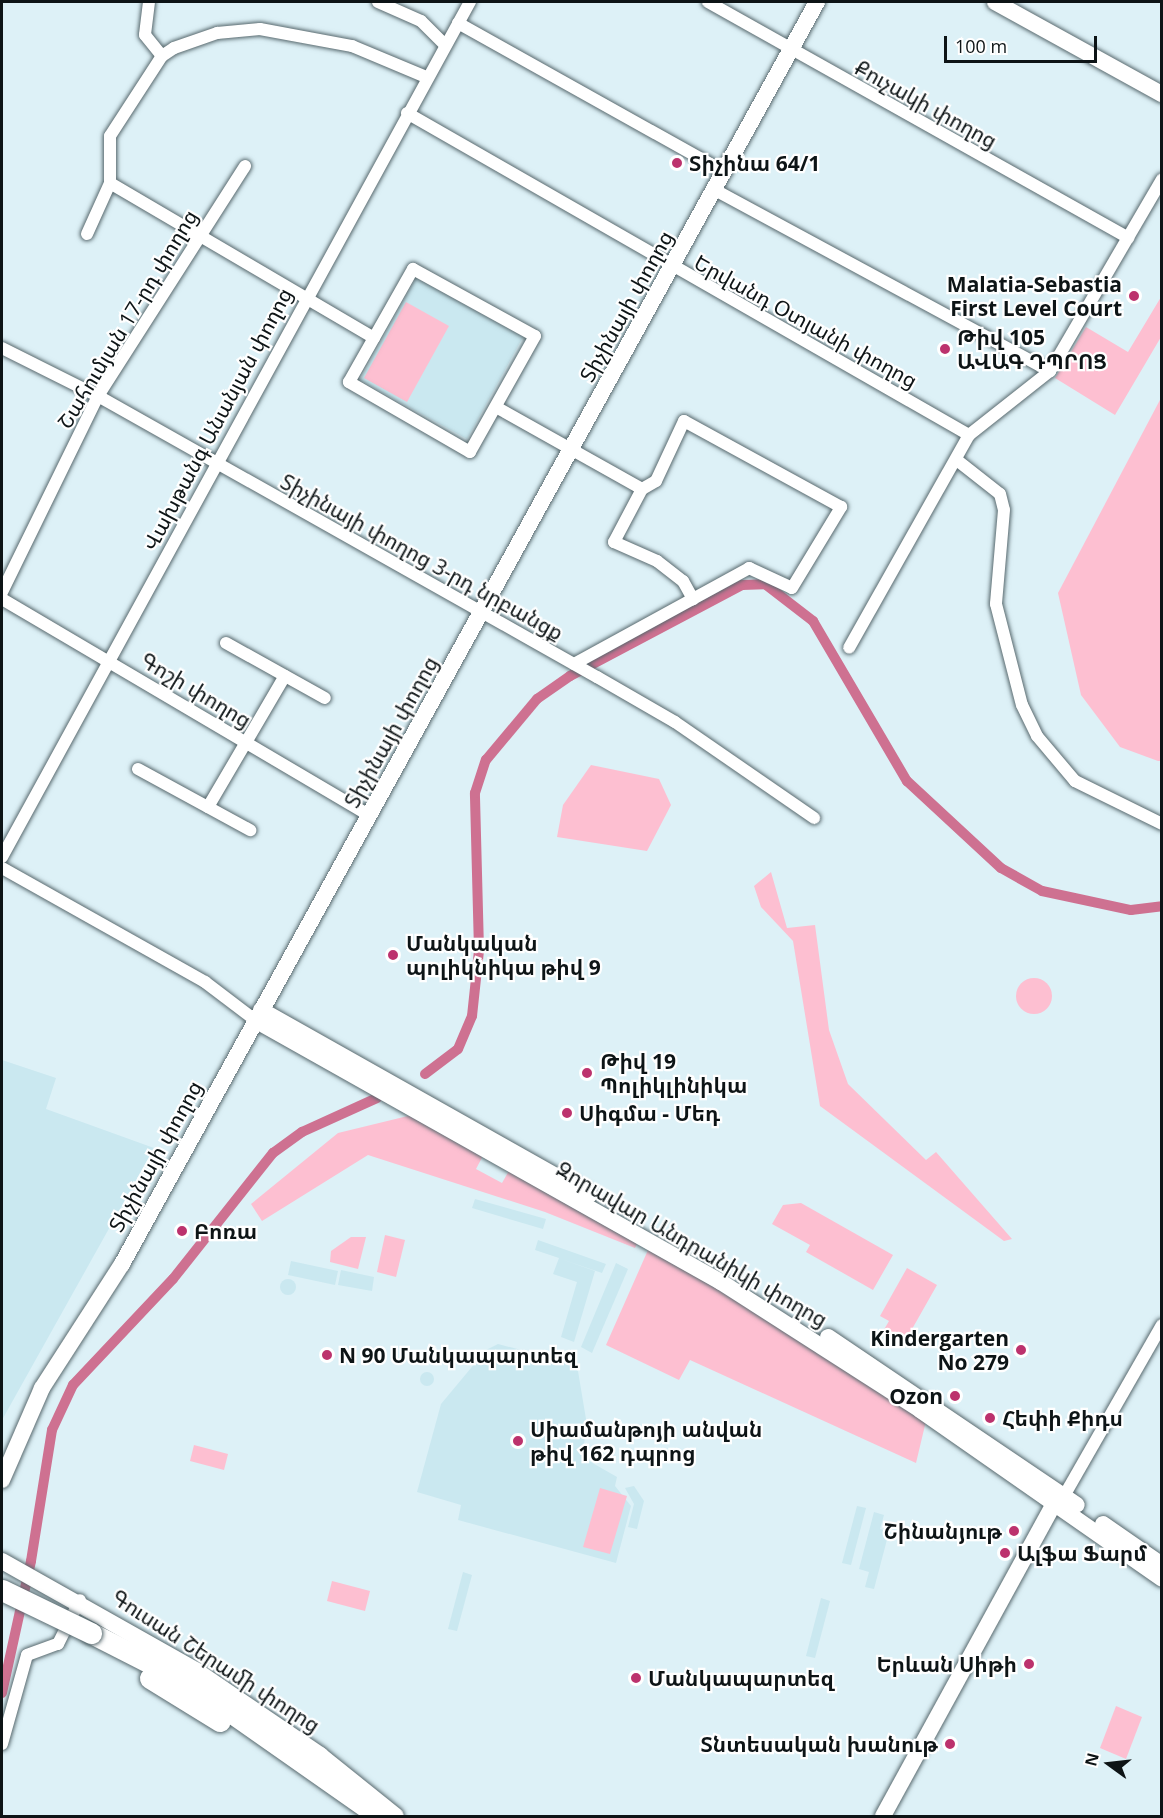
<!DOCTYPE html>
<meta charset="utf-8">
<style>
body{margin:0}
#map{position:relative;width:1163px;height:1818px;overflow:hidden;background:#ddf1f7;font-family:"Open Sans","Noto Sans Armenian",sans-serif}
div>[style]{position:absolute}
.built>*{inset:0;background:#cae8f0}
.round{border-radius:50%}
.green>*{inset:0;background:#fdbfd1}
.canal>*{height:10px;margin:-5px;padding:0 5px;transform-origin:5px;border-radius:5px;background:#ce7191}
.roads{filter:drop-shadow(0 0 2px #58696e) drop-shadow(0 0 2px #58696e)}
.street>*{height:12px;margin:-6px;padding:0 6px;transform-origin:6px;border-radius:6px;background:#fff}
.secondary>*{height:16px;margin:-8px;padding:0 8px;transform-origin:8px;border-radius:8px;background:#fff}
.highway>*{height:21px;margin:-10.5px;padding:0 10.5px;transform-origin:10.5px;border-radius:10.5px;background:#fff}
.bridges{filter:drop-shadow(0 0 2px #58696e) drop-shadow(0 0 2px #58696e)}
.highway-bridge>*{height:21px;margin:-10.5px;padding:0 10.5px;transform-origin:10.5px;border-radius:10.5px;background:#fff}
.dots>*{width:16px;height:16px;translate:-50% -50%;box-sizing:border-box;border:3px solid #fff;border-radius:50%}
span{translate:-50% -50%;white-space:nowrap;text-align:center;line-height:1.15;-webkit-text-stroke:4.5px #fff;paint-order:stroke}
.street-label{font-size:21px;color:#0d1416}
.poi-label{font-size:21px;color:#0d1416;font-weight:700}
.left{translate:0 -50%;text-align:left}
.right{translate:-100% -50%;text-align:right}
.frame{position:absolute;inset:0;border:3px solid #0d1416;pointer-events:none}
.north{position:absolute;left:1079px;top:1734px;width:60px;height:60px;-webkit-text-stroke:4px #fff;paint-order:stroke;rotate:285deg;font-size:16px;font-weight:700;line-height:24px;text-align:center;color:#0d1416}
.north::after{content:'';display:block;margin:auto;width:21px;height:27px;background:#0d1416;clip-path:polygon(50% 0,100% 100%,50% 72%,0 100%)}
.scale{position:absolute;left:944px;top:36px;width:153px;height:27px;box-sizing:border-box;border:3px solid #0d1416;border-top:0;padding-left:8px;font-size:18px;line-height:21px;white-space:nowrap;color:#0d1416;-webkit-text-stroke:4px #fff;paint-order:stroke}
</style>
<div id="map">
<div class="built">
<i style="clip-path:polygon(416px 278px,523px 337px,467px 439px,360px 380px)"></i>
<i style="clip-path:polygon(2px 1060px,56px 1078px,46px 1109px,154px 1148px,2px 1420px)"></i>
<i style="clip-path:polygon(475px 1199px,546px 1219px,543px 1229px,472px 1208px)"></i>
<i style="clip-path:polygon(538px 1240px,606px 1264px,602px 1273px,561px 1259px,595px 1271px,574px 1342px,561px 1337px,577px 1282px,553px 1274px,559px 1258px,535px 1250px)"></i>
<i style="clip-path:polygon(291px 1261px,338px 1271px,335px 1285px,288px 1275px)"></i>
<i style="clip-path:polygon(616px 1263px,628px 1269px,592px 1353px,581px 1347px)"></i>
<i style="clip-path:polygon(341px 1270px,374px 1277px,372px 1291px,338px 1285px)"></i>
<i class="round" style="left:280px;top:1279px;width:16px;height:16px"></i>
<i style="clip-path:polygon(498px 1344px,563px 1361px,578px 1371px,587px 1425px,582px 1457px,617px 1477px,615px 1486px,631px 1506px,616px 1563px,458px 1520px,461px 1505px,417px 1492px,441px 1404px,486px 1350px)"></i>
<i class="round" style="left:420px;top:1372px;width:14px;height:14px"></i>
<i style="clip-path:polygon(634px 1486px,644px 1501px,637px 1529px,628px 1527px,634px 1504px,625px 1488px)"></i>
<i style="clip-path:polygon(857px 1506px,866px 1508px,851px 1565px,842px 1563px)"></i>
<i style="clip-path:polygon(874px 1512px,884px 1515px,880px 1529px,889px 1532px,874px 1589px,865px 1587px,869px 1572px,859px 1569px)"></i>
<i style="clip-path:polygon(463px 1572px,472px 1575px,457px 1631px,448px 1629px)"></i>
<i style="clip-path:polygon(821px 1598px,830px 1601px,815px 1658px,806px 1656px)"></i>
</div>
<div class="green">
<i style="clip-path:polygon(1161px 286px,1161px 337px,1115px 415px,1055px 378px,1086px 327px,1128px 352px,1161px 297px)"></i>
<i style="clip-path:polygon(406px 302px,449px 326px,407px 402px,364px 378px)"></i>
<i style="clip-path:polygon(1161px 398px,1162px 761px,1158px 761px,1120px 747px,1081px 695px,1058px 593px)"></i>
<i style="clip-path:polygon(591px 765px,659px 779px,671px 805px,647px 851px,557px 837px,563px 805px)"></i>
<i style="clip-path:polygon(771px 872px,787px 928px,815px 925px,829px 1030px,848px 1084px,926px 1160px,936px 1152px,1012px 1239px,1004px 1241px,820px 1106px,793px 941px,761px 907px,754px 886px)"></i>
<i class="round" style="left:1016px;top:978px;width:36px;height:36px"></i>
<i style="clip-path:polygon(416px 1114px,487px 1148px,476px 1169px,502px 1183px,514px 1162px,642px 1233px,635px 1248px,545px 1212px,368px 1155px,262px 1221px,251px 1204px,338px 1133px)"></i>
<i style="clip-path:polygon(801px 1203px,893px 1255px,873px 1290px,806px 1252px,810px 1245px,772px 1224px,783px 1205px)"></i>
<i style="clip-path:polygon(385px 1235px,405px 1240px,396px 1277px,377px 1272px)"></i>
<i style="clip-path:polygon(351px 1237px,366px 1237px,358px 1269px,330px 1262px,331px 1251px)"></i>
<i style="clip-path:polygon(652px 1241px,926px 1421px,916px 1463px,690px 1360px,679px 1380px,606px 1345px)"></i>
<i style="clip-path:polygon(907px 1268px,937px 1285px,903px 1345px,882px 1333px,889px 1321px,880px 1316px)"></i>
<i style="clip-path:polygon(194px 1445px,228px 1454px,224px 1470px,190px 1461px)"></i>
<i style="clip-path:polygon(600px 1488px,627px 1496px,610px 1554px,583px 1547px)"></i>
<i style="clip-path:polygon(332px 1581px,370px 1591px,365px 1611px,327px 1601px)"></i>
<i style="clip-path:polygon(1116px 1706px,1142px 1717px,1126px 1759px,1100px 1748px)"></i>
</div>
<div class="canal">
<i style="left:425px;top:1074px;width:41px;rotate:-37.1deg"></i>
<i style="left:458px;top:1049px;width:36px;rotate:-67deg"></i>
<i style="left:472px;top:1016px;width:66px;rotate:-83.9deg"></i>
<i style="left:479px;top:950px;width:157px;rotate:-91.5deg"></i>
<i style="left:475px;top:793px;width:35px;rotate:-72deg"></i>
<i style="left:486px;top:760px;width:80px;rotate:-50.1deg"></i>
<i style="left:537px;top:699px;width:40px;rotate:-34.9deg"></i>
<i style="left:570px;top:676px;width:195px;rotate:-27.9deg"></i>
<i style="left:742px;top:585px;width:23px;rotate:-2deg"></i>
<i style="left:765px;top:584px;width:61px;rotate:37.6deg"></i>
<i style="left:813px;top:621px;width:186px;rotate:59.6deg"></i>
<i style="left:907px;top:781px;width:128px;rotate:42.8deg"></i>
<i style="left:1001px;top:868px;width:47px;rotate:29.3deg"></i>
<i style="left:1042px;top:891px;width:91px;rotate:12.1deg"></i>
<i style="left:1131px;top:910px;width:31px;rotate:-7deg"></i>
<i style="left:2px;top:1693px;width:135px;rotate:-77.6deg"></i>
<i style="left:31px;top:1561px;width:133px;rotate:-80.9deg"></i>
<i style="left:52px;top:1430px;width:50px;rotate:-65deg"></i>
<i style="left:73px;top:1385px;width:146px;rotate:-46.7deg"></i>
<i style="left:173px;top:1279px;width:161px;rotate:-51.6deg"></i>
<i style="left:273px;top:1153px;width:36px;rotate:-36deg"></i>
<i style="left:302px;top:1132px;width:82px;rotate:-24.4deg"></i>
</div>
<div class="roads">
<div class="street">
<i style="left:149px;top:2px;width:33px;rotate:97deg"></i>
<i style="left:145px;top:35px;width:27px;rotate:51deg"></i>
<i style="left:378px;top:2px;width:47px;rotate:23.8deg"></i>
<i style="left:421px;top:21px;width:33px;rotate:45deg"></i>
<i style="left:708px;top:2px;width:482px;rotate:29.3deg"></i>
<i style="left:458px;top:23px;width:306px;rotate:29.2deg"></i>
<i style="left:407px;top:113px;width:648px;rotate:29.81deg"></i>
<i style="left:969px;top:435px;width:244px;rotate:119.4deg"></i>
<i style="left:110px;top:183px;width:306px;rotate:30.4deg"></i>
<i style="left:715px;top:190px;width:381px;rotate:28.4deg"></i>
<i style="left:87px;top:234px;width:56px;rotate:-65.7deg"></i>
<i style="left:110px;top:183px;width:47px;rotate:-90deg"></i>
<i style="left:110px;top:136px;width:95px;rotate:-57deg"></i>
<i style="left:162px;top:56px;width:14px;rotate:-34deg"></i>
<i style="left:174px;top:48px;width:46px;rotate:-19.2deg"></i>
<i style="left:217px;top:33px;width:43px;rotate:-5.3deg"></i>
<i style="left:260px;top:29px;width:94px;rotate:10.5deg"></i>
<i style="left:352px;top:46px;width:80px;rotate:22.7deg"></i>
<i style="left:413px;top:269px;width:139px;rotate:28.8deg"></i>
<i style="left:535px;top:336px;width:133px;rotate:119.3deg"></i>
<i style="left:470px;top:452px;width:140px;rotate:-150deg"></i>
<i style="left:349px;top:382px;width:130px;rotate:-60.5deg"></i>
<i style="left:2px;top:348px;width:107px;rotate:26.6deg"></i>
<i style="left:98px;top:396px;width:573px;rotate:29.39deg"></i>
<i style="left:597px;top:677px;width:90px;rotate:30deg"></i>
<i style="left:675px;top:722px;width:169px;rotate:34.6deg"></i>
<i style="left:496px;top:407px;width:167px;rotate:29.3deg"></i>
<i style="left:969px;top:435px;width:103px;rotate:-38.3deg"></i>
<i style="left:1050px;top:371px;width:222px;rotate:-59.7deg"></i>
<i style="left:958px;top:461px;width:53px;rotate:38.2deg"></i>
<i style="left:1000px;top:494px;width:16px;rotate:76deg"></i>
<i style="left:1004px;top:510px;width:94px;rotate:94.9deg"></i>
<i style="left:996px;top:604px;width:104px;rotate:75.6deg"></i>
<i style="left:1022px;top:705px;width:34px;rotate:64deg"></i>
<i style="left:1037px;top:736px;width:59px;rotate:49.8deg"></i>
<i style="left:1075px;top:781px;width:97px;rotate:26.3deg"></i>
<i style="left:2px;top:592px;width:218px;rotate:-63.9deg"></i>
<i style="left:98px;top:396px;width:273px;rotate:-57.4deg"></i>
<i style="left:2px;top:599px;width:427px;rotate:30.5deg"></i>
<i style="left:226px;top:643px;width:113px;rotate:29.1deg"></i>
<i style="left:574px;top:664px;width:200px;rotate:-28.7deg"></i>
<i style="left:749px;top:568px;width:47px;rotate:24.9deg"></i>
<i style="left:792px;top:588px;width:95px;rotate:-58.8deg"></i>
<i style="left:841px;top:507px;width:179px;rotate:-151.3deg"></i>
<i style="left:684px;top:421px;width:66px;rotate:115deg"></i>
<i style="left:656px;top:481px;width:16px;rotate:150deg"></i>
<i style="left:642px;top:489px;width:60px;rotate:117.8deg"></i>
<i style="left:614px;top:542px;width:47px;rotate:23.8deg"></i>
<i style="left:657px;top:561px;width:33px;rotate:38deg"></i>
<i style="left:683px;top:581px;width:21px;rotate:61deg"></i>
<i style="left:138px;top:769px;width:128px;rotate:28.6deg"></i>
<i style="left:208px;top:807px;width:152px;rotate:-59.6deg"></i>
<i style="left:2px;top:857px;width:975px;rotate:-61.31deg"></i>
<i style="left:2px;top:868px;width:233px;rotate:29.3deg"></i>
<i style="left:205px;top:982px;width:63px;rotate:37.2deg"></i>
<i style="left:1064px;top:1496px;width:197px;rotate:-60.2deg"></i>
<i style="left:2px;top:1744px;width:92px;rotate:-74.3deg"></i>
<i style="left:27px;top:1655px;width:33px;rotate:-20deg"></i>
<i style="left:58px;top:1644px;width:49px;rotate:-63.4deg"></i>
</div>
<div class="secondary">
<i style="left:995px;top:2px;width:191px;rotate:28.9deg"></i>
<i style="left:261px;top:1010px;width:377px;rotate:29.4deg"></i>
<i style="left:255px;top:1020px;width:535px;rotate:29.35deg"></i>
<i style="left:721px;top:1282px;width:237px;rotate:32.7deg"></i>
<i style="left:920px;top:1410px;width:295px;rotate:34.9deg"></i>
<i style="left:828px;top:1337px;width:300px;rotate:34deg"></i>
<i style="left:2px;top:1480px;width:100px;rotate:-66.5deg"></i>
<i style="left:42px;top:1388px;width:148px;rotate:-57.2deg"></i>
<i style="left:122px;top:1264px;width:1441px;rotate:-61.16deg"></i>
<i style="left:1103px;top:1524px;width:72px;rotate:34.8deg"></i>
<i style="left:2px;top:1561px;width:224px;rotate:29.4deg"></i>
<i style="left:197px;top:1671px;width:149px;rotate:34.3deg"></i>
<i style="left:320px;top:1755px;width:97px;rotate:38.8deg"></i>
<i style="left:883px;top:1816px;width:367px;rotate:-61.3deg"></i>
</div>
<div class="highway">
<i style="left:91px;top:1633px;width:110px;rotate:27deg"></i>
<i style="left:189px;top:1683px;width:232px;rotate:35deg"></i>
<i style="left:150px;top:1678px;width:82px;rotate:31.6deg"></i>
</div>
</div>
<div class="bridges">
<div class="highway-bridge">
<i style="left:2px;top:1590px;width:99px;rotate:25.8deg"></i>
</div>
</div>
<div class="dots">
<i style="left:677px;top:163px;background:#bc326d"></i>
<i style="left:1134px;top:296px;background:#bc326d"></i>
<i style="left:945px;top:349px;background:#bc326d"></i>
<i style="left:393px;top:955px;background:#bc326d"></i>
<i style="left:587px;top:1073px;background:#bc326d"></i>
<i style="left:567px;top:1113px;background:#bc326d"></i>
<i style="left:182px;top:1231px;background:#bc326d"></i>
<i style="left:1021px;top:1350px;background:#bc326d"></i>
<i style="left:327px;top:1355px;background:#bc326d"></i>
<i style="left:955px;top:1396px;background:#bc326d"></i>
<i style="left:990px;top:1418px;background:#bc326d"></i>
<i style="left:518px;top:1441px;background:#bc326d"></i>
<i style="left:1014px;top:1531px;background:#bc326d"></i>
<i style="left:1005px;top:1553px;background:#bc326d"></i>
<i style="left:1029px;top:1664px;background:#bc326d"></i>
<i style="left:636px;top:1678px;background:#bc326d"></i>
<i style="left:950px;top:1744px;background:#bc326d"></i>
</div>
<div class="street-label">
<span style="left:926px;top:104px;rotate:29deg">Քուչակի փողոց</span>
<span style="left:626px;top:306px;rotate:-61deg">Տիչինայի փողոց</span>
<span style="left:127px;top:319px;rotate:-59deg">Շահումյան 17-րդ փողոց</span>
<span style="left:806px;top:321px;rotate:29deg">Երվանդ Օտյանի փողոց</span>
<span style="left:217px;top:419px;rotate:-62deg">Վախթանգ Անանյան փողոց</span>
<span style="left:422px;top:557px;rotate:29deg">Տիչինայի փողոց 3-րդ նրբանցք</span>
<span style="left:196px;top:690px;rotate:31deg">Գոշի փողոց</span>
<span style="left:391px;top:732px;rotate:-61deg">Տիչինայի փողոց</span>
<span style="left:155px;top:1156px;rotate:-61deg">Տիչինայի փողոց</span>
<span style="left:692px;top:1244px;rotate:30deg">Զորավար Անդրանիկի փողոց</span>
<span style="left:216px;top:1661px;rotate:33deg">Գուսան Շերամի փողոց</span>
</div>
<div class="poi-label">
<span class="left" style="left:689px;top:163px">Տիչինա 64/1</span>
<span class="right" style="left:1122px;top:296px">Malatia-Sebastia<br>First Level Court</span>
<span class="left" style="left:957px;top:349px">Թիվ 105<br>ԱՎԱԳ ԴՊՐՈՑ</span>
<span class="left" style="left:406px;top:955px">Մանկական<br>պոլիկնիկա թիվ 9</span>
<span class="left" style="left:600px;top:1073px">Թիվ 19<br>Պոլիկլինիկա</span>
<span class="left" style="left:579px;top:1113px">Սիգմա - Մեդ</span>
<span class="left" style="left:194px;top:1231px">Բոռա</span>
<span class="right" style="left:1009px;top:1350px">Kindergarten<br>No 279</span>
<span class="left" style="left:339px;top:1355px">N 90 Մանկապարտեզ</span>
<span class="right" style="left:943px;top:1396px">Ozon</span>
<span class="left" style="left:1002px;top:1418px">Հեփի Քիդս</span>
<span class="left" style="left:530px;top:1441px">Սիամանթոյի անվան<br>թիվ 162 դպրոց</span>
<span class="right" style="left:1002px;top:1531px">Շինանյութ</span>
<span class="left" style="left:1017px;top:1553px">Ալֆա Ֆարմ</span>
<span class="right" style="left:1017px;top:1664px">Երևան Սիթի</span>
<span class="left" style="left:648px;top:1678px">Մանկապարտեզ</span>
<span class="right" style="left:938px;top:1744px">Տնտեսական խանութ</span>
</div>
<div class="frame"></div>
<div class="north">N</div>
<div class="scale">100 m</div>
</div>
